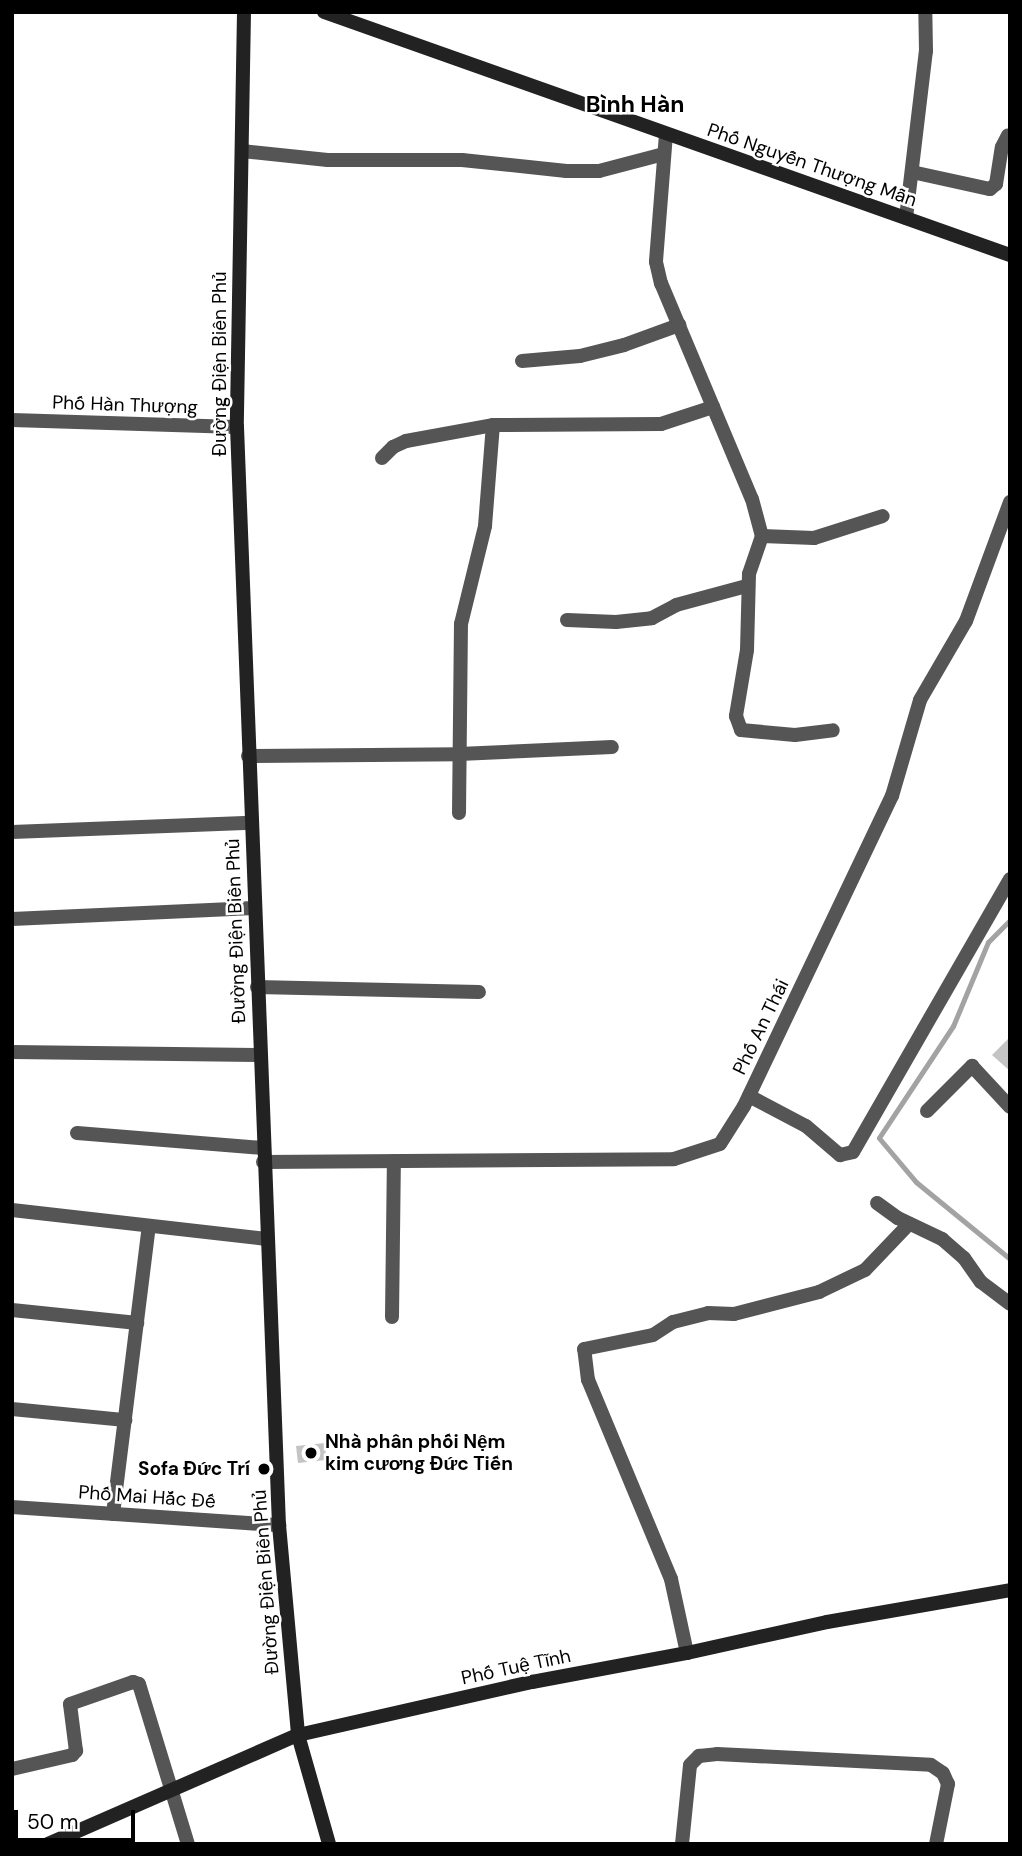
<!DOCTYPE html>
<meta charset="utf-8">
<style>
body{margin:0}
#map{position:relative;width:1022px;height:1856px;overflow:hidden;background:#fff;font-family:"DM Sans",sans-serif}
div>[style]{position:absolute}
.stream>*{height:5px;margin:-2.5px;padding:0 2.5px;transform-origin:2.5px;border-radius:2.5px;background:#a3a3a3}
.building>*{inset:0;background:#c4c4c4}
.street>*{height:14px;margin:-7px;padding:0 7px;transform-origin:7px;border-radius:7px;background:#555}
.secondary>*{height:14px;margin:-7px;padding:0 7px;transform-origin:7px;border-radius:7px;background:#222}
.dots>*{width:19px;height:19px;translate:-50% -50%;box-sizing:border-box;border:4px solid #fff;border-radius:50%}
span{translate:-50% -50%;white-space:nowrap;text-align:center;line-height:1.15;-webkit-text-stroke:5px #fff;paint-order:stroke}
.street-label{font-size:19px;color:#000}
.poi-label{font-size:19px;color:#000;font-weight:700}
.left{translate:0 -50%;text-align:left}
.right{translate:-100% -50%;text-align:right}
.quarter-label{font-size:23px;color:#000;font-weight:700}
.frame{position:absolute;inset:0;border:14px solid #000;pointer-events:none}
.scale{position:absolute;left:14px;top:1810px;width:121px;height:32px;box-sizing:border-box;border:4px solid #000;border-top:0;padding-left:9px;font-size:21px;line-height:24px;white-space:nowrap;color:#000;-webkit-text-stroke:5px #fff;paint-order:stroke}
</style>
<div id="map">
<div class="stream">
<i style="left:1010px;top:920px;width:31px;rotate:135deg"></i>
<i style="left:988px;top:942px;width:91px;rotate:112.6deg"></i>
<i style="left:953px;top:1026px;width:134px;rotate:123.5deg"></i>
<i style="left:879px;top:1138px;width:57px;rotate:49.9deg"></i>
<i style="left:916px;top:1182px;width:122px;rotate:39.3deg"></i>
</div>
<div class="building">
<i style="clip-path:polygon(1010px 1037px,1010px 1071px,992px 1055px)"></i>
<i style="clip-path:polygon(325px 1443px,326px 1460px,298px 1463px,296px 1446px)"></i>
</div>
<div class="street">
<i style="left:666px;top:134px;width:128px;rotate:94.5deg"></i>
<i style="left:656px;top:262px;width:22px;rotate:77deg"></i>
<i style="left:661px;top:283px;width:234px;rotate:67.2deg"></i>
<i style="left:752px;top:499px;width:38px;rotate:75deg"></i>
<i style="left:762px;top:536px;width:40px;rotate:108.9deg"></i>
<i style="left:749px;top:574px;width:76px;rotate:91.5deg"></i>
<i style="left:747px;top:650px;width:67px;rotate:99.5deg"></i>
<i style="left:736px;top:716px;width:15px;rotate:70deg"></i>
<i style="left:741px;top:730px;width:54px;rotate:5.3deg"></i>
<i style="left:795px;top:735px;width:38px;rotate:-7deg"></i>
<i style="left:242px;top:151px;width:86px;rotate:6deg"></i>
<i style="left:328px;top:160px;width:134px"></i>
<i style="left:462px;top:160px;width:105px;rotate:6deg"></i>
<i style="left:566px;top:171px;width:33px"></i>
<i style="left:599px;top:171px;width:67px;rotate:-14.7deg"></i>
<i style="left:912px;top:172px;width:80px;rotate:12.3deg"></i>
<i style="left:990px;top:189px;width:8px;rotate:-40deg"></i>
<i style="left:996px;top:184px;width:37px;rotate:-81deg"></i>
<i style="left:1002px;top:147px;width:13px;rotate:-63deg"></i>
<i style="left:906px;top:218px;width:168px;rotate:-83.2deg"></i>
<i style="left:926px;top:51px;width:39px;rotate:-91deg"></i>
<i style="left:522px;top:361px;width:58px;rotate:-4.9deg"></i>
<i style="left:580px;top:356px;width:45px;rotate:-14deg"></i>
<i style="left:624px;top:345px;width:59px;rotate:-20deg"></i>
<i style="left:12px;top:420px;width:225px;rotate:1.8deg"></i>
<i style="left:382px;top:458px;width:16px;rotate:-45deg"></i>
<i style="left:393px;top:447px;width:14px;rotate:-25deg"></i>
<i style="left:406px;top:441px;width:88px;rotate:-10.4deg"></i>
<i style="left:493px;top:425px;width:168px;rotate:-0.3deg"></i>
<i style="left:661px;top:424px;width:55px;rotate:-18.1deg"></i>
<i style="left:762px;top:536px;width:52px;rotate:2.2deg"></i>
<i style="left:814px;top:538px;width:72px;rotate:-17.7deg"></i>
<i style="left:567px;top:620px;width:49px;rotate:2.3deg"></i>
<i style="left:616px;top:622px;width:36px;rotate:-6deg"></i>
<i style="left:652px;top:618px;width:27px;rotate:-28deg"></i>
<i style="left:676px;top:605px;width:73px;rotate:-15deg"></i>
<i style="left:248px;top:756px;width:211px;rotate:-0.5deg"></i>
<i style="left:459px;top:754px;width:153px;rotate:-2.6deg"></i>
<i style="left:459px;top:813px;width:189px;rotate:-89.4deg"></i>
<i style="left:461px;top:624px;width:101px;rotate:-76.2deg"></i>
<i style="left:485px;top:526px;width:101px;rotate:-85.5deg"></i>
<i style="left:12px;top:832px;width:239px;rotate:-2.2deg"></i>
<i style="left:12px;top:919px;width:242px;rotate:-2.6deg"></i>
<i style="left:257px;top:987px;width:222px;rotate:1.3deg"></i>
<i style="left:12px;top:1052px;width:247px;rotate:0.7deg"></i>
<i style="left:749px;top:1096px;width:64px;rotate:27.8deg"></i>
<i style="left:806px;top:1126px;width:45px;rotate:40.5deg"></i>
<i style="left:840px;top:1155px;width:13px;rotate:-13deg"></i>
<i style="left:853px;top:1152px;width:315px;rotate:-60.1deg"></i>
<i style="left:927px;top:1111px;width:64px;rotate:-45deg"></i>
<i style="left:972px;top:1066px;width:56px;rotate:47.2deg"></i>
<i style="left:77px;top:1133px;width:187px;rotate:4.6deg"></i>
<i style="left:263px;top:1162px;width:411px;rotate:-0.4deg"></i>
<i style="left:674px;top:1159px;width:48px;rotate:-18.1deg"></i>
<i style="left:720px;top:1144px;width:45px;rotate:-57.7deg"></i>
<i style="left:744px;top:1106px;width:344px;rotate:-64.5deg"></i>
<i style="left:892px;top:796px;width:100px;rotate:-73.7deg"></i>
<i style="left:920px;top:700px;width:91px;rotate:-59.8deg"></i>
<i style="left:966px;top:621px;width:127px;rotate:-69.7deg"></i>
<i style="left:877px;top:1203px;width:26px;rotate:36deg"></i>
<i style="left:898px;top:1218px;width:49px;rotate:25.5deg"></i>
<i style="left:942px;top:1239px;width:29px;rotate:41deg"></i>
<i style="left:964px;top:1258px;width:29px;rotate:55deg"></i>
<i style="left:981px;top:1282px;width:36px;rotate:37deg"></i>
<i style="left:12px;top:1210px;width:256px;rotate:6.5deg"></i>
<i style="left:12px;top:1310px;width:126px;rotate:5.9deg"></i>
<i style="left:392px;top:1317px;width:156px;rotate:-89.3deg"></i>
<i style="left:12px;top:1409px;width:114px;rotate:5.6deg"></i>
<i style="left:12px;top:1507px;width:268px;rotate:3.9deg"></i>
<i style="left:113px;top:1514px;width:290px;rotate:-82.9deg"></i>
<i style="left:687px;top:1653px;width:76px;rotate:-102.2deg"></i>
<i style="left:671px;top:1579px;width:216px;rotate:-112.6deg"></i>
<i style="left:588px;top:1380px;width:31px;rotate:-97deg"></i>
<i style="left:584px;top:1349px;width:70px;rotate:-11.5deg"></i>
<i style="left:653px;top:1335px;width:24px;rotate:-33deg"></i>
<i style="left:673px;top:1322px;width:36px;rotate:-14deg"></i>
<i style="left:708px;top:1313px;width:26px;rotate:2deg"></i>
<i style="left:734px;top:1314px;width:88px;rotate:-14.5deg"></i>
<i style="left:819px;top:1292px;width:51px;rotate:-25.6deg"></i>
<i style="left:865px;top:1270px;width:64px;rotate:-46.3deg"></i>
<i style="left:12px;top:1769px;width:62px;rotate:-13.1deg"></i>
<i style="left:72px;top:1755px;width:6px;rotate:-45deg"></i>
<i style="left:76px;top:1751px;width:47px;rotate:-97.3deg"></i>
<i style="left:70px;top:1704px;width:67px;rotate:-19.2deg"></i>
<i style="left:133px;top:1682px;width:6px;rotate:18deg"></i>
<i style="left:139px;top:1684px;width:167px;rotate:73deg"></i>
<i style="left:682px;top:1844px;width:79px;rotate:-84.2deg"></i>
<i style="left:690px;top:1765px;width:13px;rotate:-45deg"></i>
<i style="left:699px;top:1756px;width:18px;rotate:-6deg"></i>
<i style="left:717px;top:1754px;width:214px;rotate:2.9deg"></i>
<i style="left:931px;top:1765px;width:14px;rotate:34deg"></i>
<i style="left:943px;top:1773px;width:12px;rotate:66deg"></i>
<i style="left:948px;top:1784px;width:61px;rotate:101.3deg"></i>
</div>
<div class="secondary">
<i style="left:244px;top:12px;width:415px;rotate:91deg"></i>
<i style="left:237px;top:427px;width:1099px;rotate:87.81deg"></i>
<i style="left:279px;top:1525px;width:211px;rotate:84.8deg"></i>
<i style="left:298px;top:1735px;width:113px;rotate:74.1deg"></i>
<i style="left:324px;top:12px;width:728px;rotate:19.51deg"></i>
<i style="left:48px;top:1844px;width:273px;rotate:-23.6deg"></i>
<i style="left:298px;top:1735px;width:240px;rotate:-12.8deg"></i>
<i style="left:532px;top:1682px;width:158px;rotate:-10.6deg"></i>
<i style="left:687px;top:1653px;width:143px;rotate:-12.5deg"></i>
<i style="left:827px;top:1622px;width:186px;rotate:-9.9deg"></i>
</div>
<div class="dots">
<i style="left:311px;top:1453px;background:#000"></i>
<i style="left:264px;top:1469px;background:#000"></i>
</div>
<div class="street-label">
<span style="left:812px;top:165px;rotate:19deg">Phố Nguyễn Thượng Mẫn</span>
<span style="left:220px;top:364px;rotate:-90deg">Đường Điện Biên Phủ</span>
<span style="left:125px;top:405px;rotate:2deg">Phố Hàn Thượng</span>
<span style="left:236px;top:931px;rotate:-92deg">Đường Điện Biên Phủ</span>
<span style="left:761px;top:1027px;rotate:-64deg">Phố An Thái</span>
<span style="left:147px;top:1497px;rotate:4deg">Phố Mai Hắc Đế</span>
<span style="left:266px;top:1582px;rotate:-94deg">Đường Điện Biên Phủ</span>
<span style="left:516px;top:1667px;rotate:-12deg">Phố Tuệ Tĩnh</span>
</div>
<div class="poi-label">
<span class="left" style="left:325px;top:1453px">Nhà phân phối Nệm<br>kim cương Đức Tiến</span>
<span class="right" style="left:250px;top:1469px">Sofa Đức Trí</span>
</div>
<div class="quarter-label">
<span style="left:635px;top:104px">Bình Hàn</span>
</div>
<div class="frame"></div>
<div class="scale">50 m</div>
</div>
